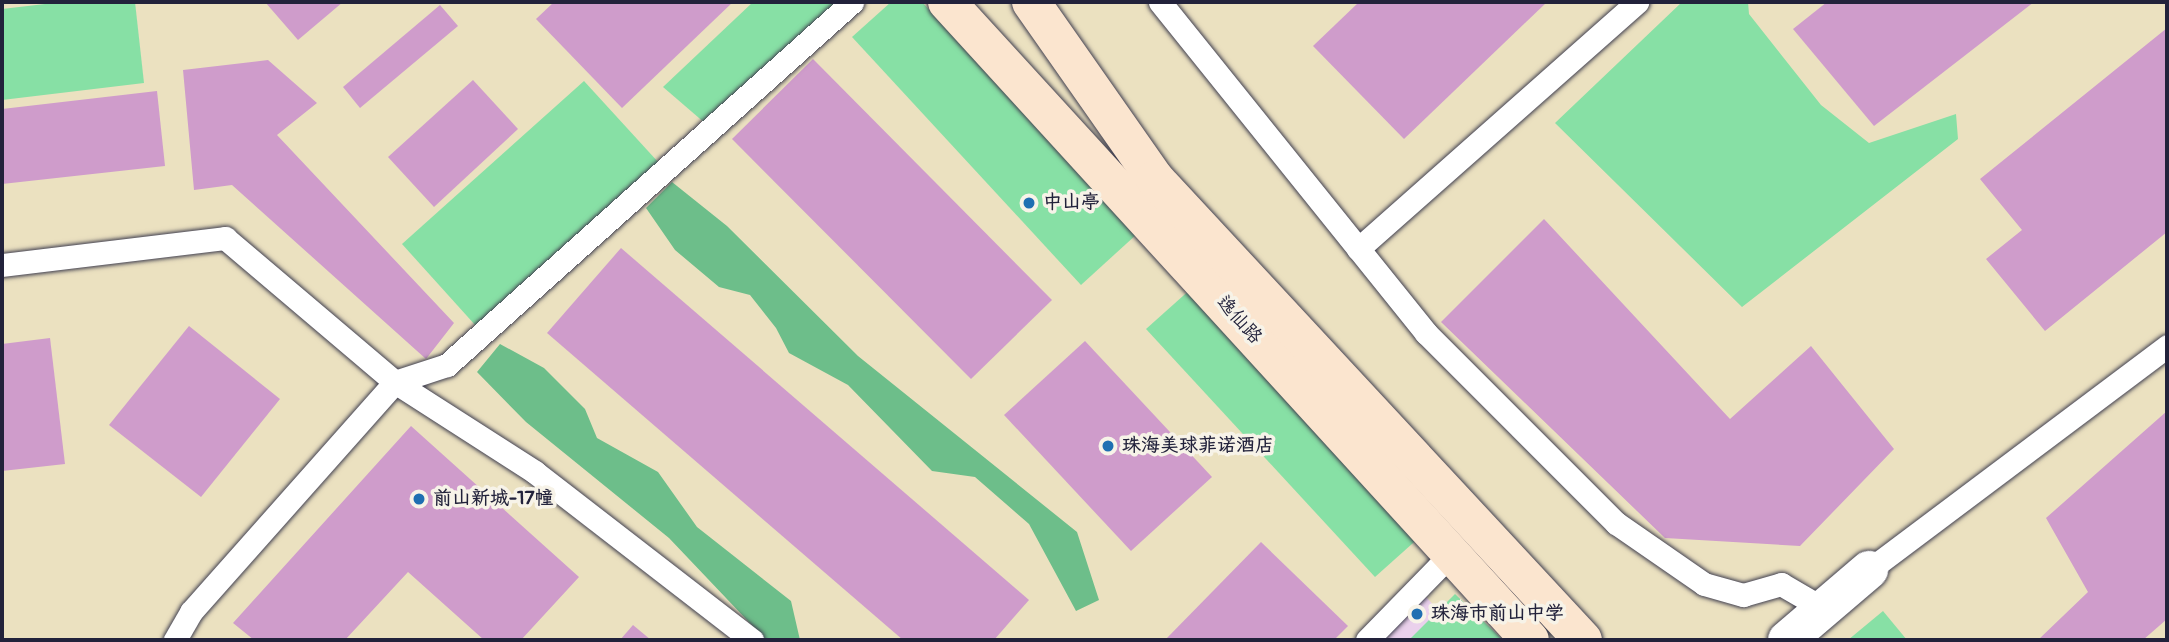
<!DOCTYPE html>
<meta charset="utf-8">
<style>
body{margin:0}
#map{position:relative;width:2169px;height:642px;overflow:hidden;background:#ebe1c0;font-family:Pangolin,"LXGW WenKai TC",sans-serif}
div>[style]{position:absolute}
.built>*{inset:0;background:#ead1ec}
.green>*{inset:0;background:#87e0a5}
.forest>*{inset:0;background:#6dbe8a}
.building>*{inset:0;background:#cf9ccb}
.roads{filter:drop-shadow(0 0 2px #403f4f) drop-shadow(0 0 2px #403f4f)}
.lane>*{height:23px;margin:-11.5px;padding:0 11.5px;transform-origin:11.5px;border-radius:11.5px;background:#fff}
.street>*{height:38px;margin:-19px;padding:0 19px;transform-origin:19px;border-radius:19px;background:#fff}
.secondary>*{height:38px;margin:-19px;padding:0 19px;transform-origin:19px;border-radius:19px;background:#fbe5cf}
.dots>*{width:19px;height:19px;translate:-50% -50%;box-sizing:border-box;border:4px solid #f7f3e8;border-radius:50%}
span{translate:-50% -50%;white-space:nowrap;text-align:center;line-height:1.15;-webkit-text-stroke:7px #f7f3e8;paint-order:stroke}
.poi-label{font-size:19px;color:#22223b;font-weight:700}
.left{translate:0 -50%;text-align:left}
.street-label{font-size:19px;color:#22223b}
.frame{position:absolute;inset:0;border:4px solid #22223b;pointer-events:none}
</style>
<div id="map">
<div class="built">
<i style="clip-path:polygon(1418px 588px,1465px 640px,1367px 640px)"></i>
</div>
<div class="green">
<i style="clip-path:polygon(62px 2px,135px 2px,144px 83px,2px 100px,2px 9px)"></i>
<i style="clip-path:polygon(753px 2px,841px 2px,706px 124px,663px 87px)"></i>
<i style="clip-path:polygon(891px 2px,922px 2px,1137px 234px,1081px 285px,852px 37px)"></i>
<i style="clip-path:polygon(1682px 2px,1748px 2px,1749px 14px,1821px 105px,1869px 143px,1956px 114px,1958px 139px,1742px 307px,1555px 123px)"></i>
<i style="clip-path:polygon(584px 81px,659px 163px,476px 326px,402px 244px)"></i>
<i style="clip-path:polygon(1193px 287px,1422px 535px,1375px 577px,1146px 329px)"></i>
<i style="clip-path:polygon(1455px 594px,1503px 640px,1409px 640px)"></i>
<i style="clip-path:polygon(1883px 611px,1907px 640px,1848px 640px)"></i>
</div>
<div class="forest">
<i style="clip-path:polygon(672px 182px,727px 226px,858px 356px,1077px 532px,1099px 600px,1076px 611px,1029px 524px,975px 477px,932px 471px,848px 385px,789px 353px,776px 328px,750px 295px,719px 287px,675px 250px,646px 208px)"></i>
<i style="clip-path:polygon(500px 344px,544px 368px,585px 409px,597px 438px,658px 472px,697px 527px,791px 601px,800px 640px,766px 640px,669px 538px,526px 422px,477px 372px)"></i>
</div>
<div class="building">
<i style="clip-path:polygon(265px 2px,343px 2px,298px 40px)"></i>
<i style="clip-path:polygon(554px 2px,733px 2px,622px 108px,536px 19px)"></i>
<i style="clip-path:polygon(1359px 2px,1547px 2px,1404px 139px,1313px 46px)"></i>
<i style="clip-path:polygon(1827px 2px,2034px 2px,1874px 126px,1793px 29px)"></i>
<i style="clip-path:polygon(440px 5px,458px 26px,360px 108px,343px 87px)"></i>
<i style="clip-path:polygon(2167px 28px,2167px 232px,2045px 331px,1986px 259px,2022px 230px,1980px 179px)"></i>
<i style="clip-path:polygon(813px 59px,1052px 300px,971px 379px,732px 139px)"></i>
<i style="clip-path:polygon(268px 60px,317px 103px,277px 135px,454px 323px,426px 359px,232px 185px,194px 190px,183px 70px)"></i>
<i style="clip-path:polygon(473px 80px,518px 129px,434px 207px,388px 157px)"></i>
<i style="clip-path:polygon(157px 91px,165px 166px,2px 184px,2px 109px)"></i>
<i style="clip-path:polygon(1544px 219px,1730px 419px,1811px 346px,1894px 449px,1800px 546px,1665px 538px,1441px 322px)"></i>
<i style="clip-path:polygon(621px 248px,1029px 600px,994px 640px,903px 640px,547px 333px)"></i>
<i style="clip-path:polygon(189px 326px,280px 399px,201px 497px,109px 425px)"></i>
<i style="clip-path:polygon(50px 338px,65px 464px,2px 471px,2px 344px)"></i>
<i style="clip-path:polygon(1085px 341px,1212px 477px,1131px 551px,1004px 415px)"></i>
<i style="clip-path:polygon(2167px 411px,2167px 619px,2143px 640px,2038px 640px,2088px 592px,2046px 518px)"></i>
<i style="clip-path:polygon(411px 426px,579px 577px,521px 640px,484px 640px,408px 572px,345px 640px,254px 640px,233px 623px)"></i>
<i style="clip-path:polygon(1261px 542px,1348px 626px,1334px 640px,1165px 640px)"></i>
<i style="clip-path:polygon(633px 625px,651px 640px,620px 640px)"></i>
</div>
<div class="roads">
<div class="lane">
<i style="left:1160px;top:2px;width:425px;rotate:51.2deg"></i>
<i style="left:1426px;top:333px;width:269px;rotate:45deg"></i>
<i style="left:1616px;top:523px;width:107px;rotate:34.7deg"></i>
<i style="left:1704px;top:584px;width:41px;rotate:15.8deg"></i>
<i style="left:1743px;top:595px;width:40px;rotate:-16deg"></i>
<i style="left:1781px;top:584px;width:50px;rotate:30.2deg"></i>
<i style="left:1358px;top:249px;width:373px;rotate:-41.5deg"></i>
<i style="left:2px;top:265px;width:225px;rotate:-6.9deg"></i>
<i style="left:225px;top:238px;width:223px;rotate:40.3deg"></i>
<i style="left:395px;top:382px;width:307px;rotate:131.6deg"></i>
<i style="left:191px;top:612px;width:32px;rotate:120deg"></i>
<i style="left:1869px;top:570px;width:373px;rotate:-36.9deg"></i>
<i style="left:752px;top:640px;width:274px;rotate:-142.3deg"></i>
<i style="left:535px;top:472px;width:166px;rotate:-147.3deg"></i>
<i style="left:395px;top:382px;width:55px;rotate:-18.1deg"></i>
<i style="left:447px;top:365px;width:544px;rotate:-41.87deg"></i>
<i style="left:1367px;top:640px;width:122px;rotate:-45.7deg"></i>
</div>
<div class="street">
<i style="left:1787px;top:640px;width:108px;rotate:-40.5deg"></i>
</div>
<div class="secondary">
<i style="left:947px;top:2px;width:864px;rotate:47.58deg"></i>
<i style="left:1031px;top:2px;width:216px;rotate:55deg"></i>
<i style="left:1155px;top:179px;width:629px;rotate:47.13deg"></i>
</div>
</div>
<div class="dots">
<i style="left:1029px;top:203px;background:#1f6fb2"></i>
<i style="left:1108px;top:446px;background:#1f6fb2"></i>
<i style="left:419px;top:499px;background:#1f6fb2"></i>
<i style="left:1417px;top:614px;background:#1f6fb2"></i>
</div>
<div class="poi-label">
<span class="left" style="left:1043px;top:203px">中山亭</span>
<span class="left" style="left:1122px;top:446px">珠海美球菲诺酒店</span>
<span class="left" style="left:433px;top:499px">前山新城-17幢</span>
<span class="left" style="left:1431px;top:614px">珠海市前山中学</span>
</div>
<div class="street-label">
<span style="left:1239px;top:320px;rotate:48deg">逸仙路</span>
</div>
<div class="frame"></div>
</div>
